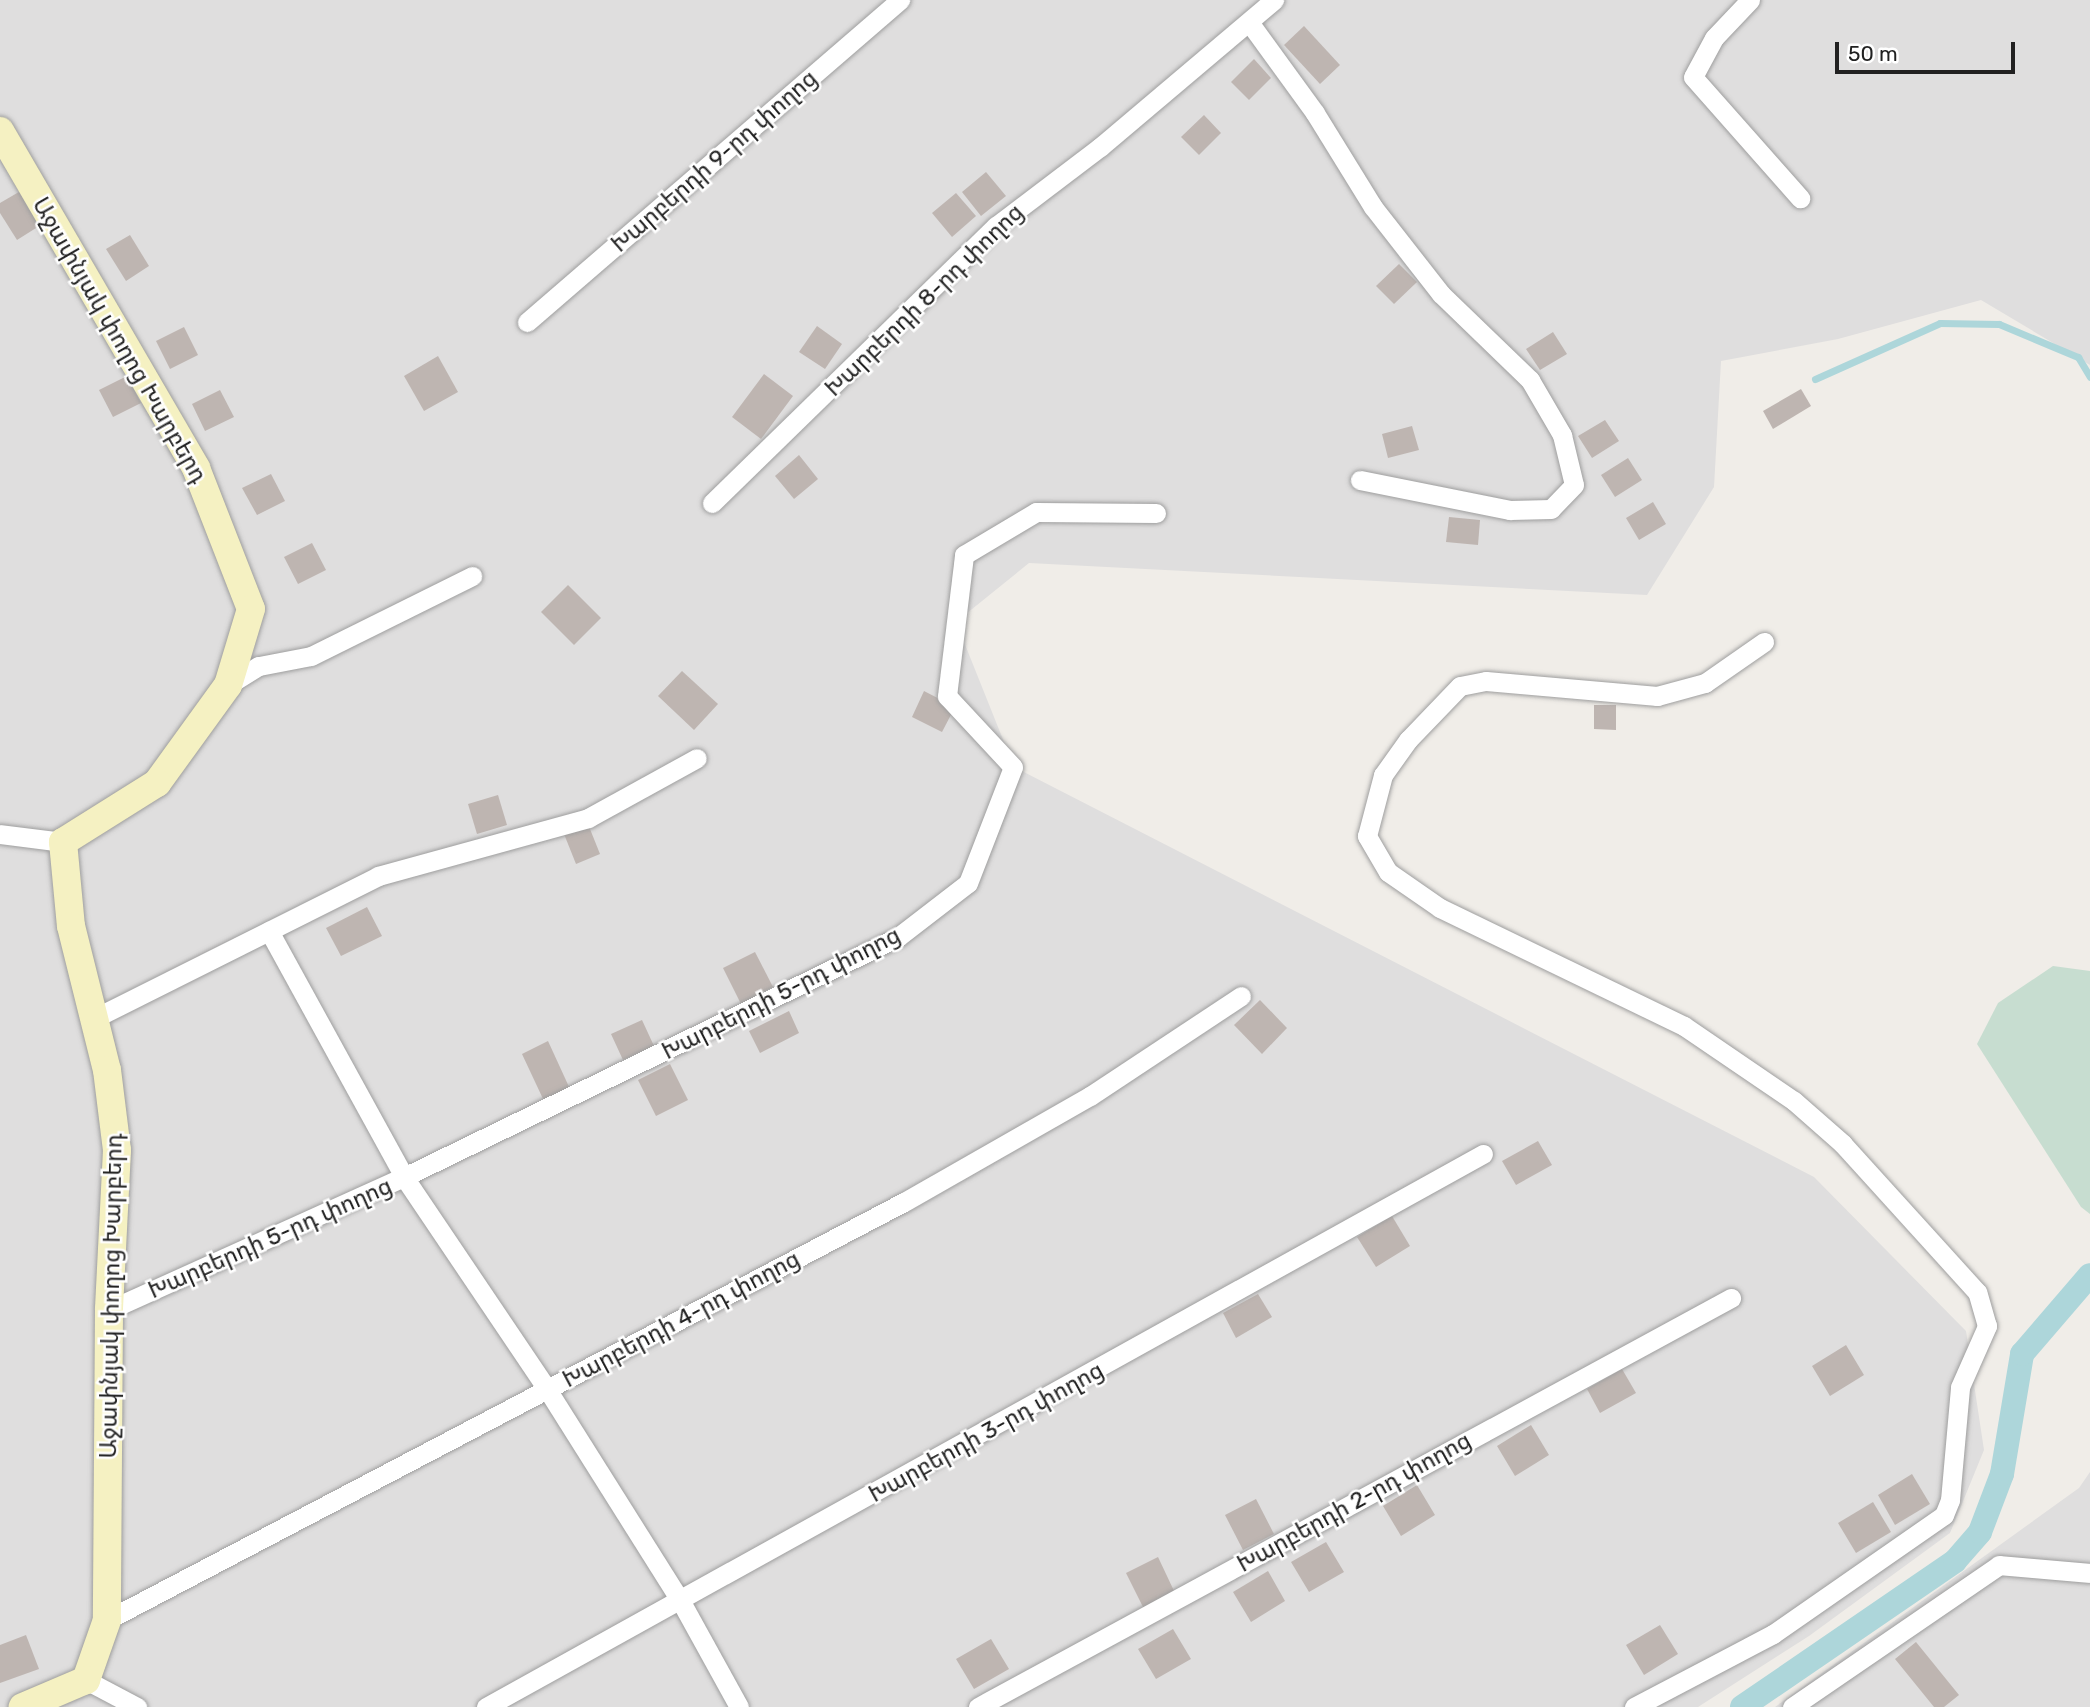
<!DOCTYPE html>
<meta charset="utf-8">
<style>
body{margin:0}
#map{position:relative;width:2090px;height:1707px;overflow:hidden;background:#f0ede8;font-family:Rubik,"Noto Sans Armenian",sans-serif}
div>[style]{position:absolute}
.residential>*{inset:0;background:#dfdede}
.wetland>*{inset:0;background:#c7ddd0}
.stream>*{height:7px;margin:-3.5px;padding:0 3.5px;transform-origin:3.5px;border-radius:3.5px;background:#add6da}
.canal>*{height:24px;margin:-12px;padding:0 12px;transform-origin:12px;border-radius:12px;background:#add6da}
.building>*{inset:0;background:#beb5b1}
.roads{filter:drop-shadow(0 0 2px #9e9e9e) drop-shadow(0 0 2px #9e9e9e)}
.street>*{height:19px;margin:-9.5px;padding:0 9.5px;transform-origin:9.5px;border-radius:9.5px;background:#fff}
.secondary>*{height:28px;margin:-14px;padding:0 14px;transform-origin:14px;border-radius:14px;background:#f5f1c2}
span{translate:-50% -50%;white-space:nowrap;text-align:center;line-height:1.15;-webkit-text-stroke:5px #fff;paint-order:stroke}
.street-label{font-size:23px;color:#212121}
.scale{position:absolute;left:1835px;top:42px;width:180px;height:32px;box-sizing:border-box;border:4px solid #212121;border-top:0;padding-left:9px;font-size:21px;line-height:24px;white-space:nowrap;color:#212121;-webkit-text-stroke:5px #fff;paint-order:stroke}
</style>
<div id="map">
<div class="residential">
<i style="clip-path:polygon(0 0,2090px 0,2090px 365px,1981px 300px,1838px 339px,1721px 361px,1714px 487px,1647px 595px,1029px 563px,956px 622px,1014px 767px,1814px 1177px,1966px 1331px,1984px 1450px,1950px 1533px,1809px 1636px,1698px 1707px,0 1707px)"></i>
<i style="clip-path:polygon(2090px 1472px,2090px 1707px,1775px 1707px,2079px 1488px)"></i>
</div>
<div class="wetland">
<i style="clip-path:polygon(2053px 966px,2090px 971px,2090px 1214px,2081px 1207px,1977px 1044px,1998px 1003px)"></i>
</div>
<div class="stream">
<i style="left:1815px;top:379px;width:137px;rotate:-24.1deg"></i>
<i style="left:1940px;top:323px;width:59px;rotate:1deg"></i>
<i style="left:1999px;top:324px;width:86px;rotate:22.7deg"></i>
<i style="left:2078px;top:357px;width:23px;rotate:59deg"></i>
</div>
<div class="canal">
<i style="left:1742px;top:1707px;width:258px;rotate:-34.4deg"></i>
<i style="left:1955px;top:1561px;width:38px;rotate:-49deg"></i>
<i style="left:1980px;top:1532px;width:62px;rotate:-69.2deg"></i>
<i style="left:2002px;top:1474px;width:122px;rotate:-80.5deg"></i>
<i style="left:2022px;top:1354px;width:104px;rotate:-49.3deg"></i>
</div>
<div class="building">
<i style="clip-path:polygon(1304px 26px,1340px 65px,1320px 84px,1284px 45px)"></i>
<i style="clip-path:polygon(1254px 59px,1271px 78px,1249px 100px,1231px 82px)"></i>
<i style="clip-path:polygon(1204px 115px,1221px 133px,1199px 155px,1181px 137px)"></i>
<i style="clip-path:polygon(986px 172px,1006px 196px,981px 216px,962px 192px)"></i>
<i style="clip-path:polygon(24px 189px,44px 223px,17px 240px,0 213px,0 203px)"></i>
<i style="clip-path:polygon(956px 193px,976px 216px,952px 237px,932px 213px)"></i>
<i style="clip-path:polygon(130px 235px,149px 266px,126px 281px,106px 249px)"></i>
<i style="clip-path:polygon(1399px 264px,1417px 282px,1394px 304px,1376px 286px)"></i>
<i style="clip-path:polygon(817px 326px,842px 344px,825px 369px,799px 352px)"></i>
<i style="clip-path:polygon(184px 327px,198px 355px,170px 369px,156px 341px)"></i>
<i style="clip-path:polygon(1553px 332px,1567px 354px,1540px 370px,1526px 349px)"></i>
<i style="clip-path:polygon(438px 356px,458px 392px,424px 411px,404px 376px)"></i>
<i style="clip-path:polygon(764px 374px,793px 396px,761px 439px,732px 417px)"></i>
<i style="clip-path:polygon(127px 376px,141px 403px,113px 417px,99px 390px)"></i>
<i style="clip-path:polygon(1801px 389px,1811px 406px,1773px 429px,1763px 411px)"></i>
<i style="clip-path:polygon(220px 390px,234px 417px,205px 431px,192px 404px)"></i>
<i style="clip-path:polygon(1605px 420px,1619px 441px,1592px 458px,1578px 436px)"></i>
<i style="clip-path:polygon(1412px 426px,1419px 450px,1388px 458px,1382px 434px)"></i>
<i style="clip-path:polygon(799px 455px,818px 479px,794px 499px,775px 476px)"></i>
<i style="clip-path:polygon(1628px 458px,1642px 480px,1615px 497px,1601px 475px)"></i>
<i style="clip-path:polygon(271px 474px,285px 501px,257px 515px,242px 488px)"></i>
<i style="clip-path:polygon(1653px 502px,1666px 524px,1639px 540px,1626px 518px)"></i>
<i style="clip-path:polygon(1449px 517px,1480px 520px,1478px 545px,1446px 542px)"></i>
<i style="clip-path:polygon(312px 543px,326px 570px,298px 584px,284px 557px)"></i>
<i style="clip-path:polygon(568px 585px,601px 618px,574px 645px,541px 612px)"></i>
<i style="clip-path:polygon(682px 671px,718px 704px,694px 730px,658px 696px)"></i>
<i style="clip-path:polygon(924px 691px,955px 707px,942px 732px,912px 717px)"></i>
<i style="clip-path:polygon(1594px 705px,1616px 705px,1616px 730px,1594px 729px)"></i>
<i style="clip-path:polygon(498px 795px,507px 825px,477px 834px,468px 804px)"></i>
<i style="clip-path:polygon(588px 824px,600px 854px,576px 864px,564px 834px)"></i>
<i style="clip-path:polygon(367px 907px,382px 936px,341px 956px,326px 928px)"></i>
<i style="clip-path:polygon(755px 952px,773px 987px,741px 1004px,723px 968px)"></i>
<i style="clip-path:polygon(1260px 1000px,1287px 1028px,1262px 1054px,1234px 1025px)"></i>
<i style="clip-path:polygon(789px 1011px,799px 1033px,760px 1053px,749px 1031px)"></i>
<i style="clip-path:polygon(642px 1020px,654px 1046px,623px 1060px,611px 1034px)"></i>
<i style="clip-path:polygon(548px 1041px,570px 1089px,544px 1101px,522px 1054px)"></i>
<i style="clip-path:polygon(670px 1064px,688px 1100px,656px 1116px,638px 1080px)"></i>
<i style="clip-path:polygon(1538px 1141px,1552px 1165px,1516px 1185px,1502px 1161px)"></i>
<i style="clip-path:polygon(1392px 1216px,1410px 1246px,1376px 1267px,1357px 1237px)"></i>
<i style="clip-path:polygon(1258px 1294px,1272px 1317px,1236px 1338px,1223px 1313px)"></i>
<i style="clip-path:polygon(1846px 1345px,1864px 1375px,1830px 1396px,1812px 1366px)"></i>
<i style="clip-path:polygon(1622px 1369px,1636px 1393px,1600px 1413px,1587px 1389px)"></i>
<i style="clip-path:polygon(1531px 1425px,1549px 1455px,1515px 1476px,1497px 1446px)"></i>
<i style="clip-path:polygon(1912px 1474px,1930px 1504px,1895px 1525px,1878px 1495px)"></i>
<i style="clip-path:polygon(1417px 1485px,1435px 1515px,1401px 1536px,1383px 1506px)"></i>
<i style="clip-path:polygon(1256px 1499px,1274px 1534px,1243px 1550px,1225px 1515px)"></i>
<i style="clip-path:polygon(1873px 1502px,1891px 1532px,1856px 1553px,1838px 1523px)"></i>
<i style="clip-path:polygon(1326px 1542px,1344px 1572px,1309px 1592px,1291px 1562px)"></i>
<i style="clip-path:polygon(1158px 1557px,1175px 1593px,1144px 1609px,1126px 1573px)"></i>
<i style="clip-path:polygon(1268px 1571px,1285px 1601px,1251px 1622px,1233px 1592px)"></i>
<i style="clip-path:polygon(1660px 1625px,1678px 1654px,1644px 1675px,1626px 1645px)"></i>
<i style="clip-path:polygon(1173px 1629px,1191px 1659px,1156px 1679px,1138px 1649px)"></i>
<i style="clip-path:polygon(26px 1635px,39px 1669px,0 1683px,0 1645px)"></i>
<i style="clip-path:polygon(991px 1639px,1009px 1669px,974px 1689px,956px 1659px)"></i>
<i style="clip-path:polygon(1916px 1642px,1959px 1695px,1944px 1707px,1934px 1707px,1895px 1659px)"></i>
</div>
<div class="roads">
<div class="street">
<i style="left:1750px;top:0;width:52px;rotate:133.5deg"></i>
<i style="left:1714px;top:38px;width:44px;rotate:118.3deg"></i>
<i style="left:1693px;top:77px;width:162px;rotate:48.5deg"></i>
<i style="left:1249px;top:22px;width:112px;rotate:54deg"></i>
<i style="left:1315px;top:113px;width:110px;rotate:58.3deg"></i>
<i style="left:1373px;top:207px;width:110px;rotate:52deg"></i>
<i style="left:1441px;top:294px;width:124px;rotate:44deg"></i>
<i style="left:1530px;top:380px;width:64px;rotate:59.8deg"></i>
<i style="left:1562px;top:435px;width:51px;rotate:76.5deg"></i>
<i style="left:1574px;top:485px;width:33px;rotate:134deg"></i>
<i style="left:1551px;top:509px;width:41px;rotate:178.6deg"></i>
<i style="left:1510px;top:510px;width:153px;rotate:-168.7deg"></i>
<i style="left:527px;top:322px;width:493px;rotate:-40.8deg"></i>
<i style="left:712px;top:503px;width:397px;rotate:-44.3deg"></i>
<i style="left:996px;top:226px;width:131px;rotate:-37.2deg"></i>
<i style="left:1100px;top:147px;width:228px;rotate:-40.2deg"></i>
<i style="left:228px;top:685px;width:36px;rotate:-32deg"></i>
<i style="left:259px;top:666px;width:53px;rotate:-10.9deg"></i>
<i style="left:311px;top:656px;width:180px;rotate:-26.4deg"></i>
<i style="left:0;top:834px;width:64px;rotate:7.2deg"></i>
<i style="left:269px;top:931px;width:281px;rotate:61.2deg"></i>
<i style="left:404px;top:1177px;width:256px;rotate:56deg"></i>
<i style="left:547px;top:1389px;width:249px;rotate:57.8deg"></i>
<i style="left:680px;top:1600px;width:122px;rotate:61.1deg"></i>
<i style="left:95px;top:1018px;width:317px;rotate:-26.6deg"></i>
<i style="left:378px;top:876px;width:218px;rotate:-15.4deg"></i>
<i style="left:588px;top:818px;width:124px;rotate:-28.8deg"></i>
<i style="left:109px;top:1310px;width:324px;rotate:-24.3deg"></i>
<i style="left:404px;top:1177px;width:549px;rotate:-25.91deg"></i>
<i style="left:898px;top:937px;width:88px;rotate:-37.6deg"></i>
<i style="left:968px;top:883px;width:124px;rotate:-68.8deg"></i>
<i style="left:1013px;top:767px;width:97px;rotate:-132.9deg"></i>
<i style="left:947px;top:696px;width:142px;rotate:-83.1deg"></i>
<i style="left:964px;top:555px;width:84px;rotate:-30.8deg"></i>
<i style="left:1036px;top:512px;width:120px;rotate:0.5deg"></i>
<i style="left:107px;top:1620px;width:900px;rotate:-27.68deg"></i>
<i style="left:904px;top:1202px;width:214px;rotate:-29.7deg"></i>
<i style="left:1090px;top:1096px;width:181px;rotate:-33.5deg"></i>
<i style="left:86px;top:1680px;width:58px;rotate:27.9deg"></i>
<i style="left:486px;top:1707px;width:1140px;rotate:-29.02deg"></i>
<i style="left:978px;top:1707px;width:857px;rotate:-28.51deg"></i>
<i style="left:1634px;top:1707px;width:157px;rotate:-27.7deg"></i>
<i style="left:1773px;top:1634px;width:208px;rotate:-34.8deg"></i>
<i style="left:1944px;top:1515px;width:16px;rotate:-68deg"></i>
<i style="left:1950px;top:1500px;width:113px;rotate:-84.9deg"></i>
<i style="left:1960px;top:1387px;width:67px;rotate:-66.1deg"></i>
<i style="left:1987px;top:1326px;width:35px;rotate:-106deg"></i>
<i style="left:1977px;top:1292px;width:200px;rotate:-132.2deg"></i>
<i style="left:1843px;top:1144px;width:65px;rotate:-138.7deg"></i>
<i style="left:1794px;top:1101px;width:133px;rotate:-145.7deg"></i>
<i style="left:1684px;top:1026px;width:271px;rotate:-154.2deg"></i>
<i style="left:1440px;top:908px;width:63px;rotate:-145.3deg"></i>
<i style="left:1388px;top:872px;width:42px;rotate:-120.3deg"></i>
<i style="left:1367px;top:836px;width:63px;rotate:-75.3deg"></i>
<i style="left:1383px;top:775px;width:43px;rotate:-54.5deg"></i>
<i style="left:1408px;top:740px;width:75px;rotate:-46.1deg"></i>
<i style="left:1460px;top:686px;width:26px;rotate:-11deg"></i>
<i style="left:1486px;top:681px;width:172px;rotate:5deg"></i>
<i style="left:1657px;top:696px;width:50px;rotate:-15.2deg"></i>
<i style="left:1705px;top:683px;width:72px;rotate:-34.8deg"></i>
<i style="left:1792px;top:1707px;width:251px;rotate:-34.4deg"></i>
<i style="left:1999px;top:1565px;width:91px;rotate:5deg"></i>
</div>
<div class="secondary">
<i style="left:0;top:131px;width:390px;rotate:59.8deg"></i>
<i style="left:196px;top:468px;width:151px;rotate:68.7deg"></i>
<i style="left:251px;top:609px;width:79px;rotate:106.8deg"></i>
<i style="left:228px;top:685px;width:121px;rotate:125.9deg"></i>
<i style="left:157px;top:783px;width:111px;rotate:147.9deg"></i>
<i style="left:63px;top:842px;width:84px;rotate:84.6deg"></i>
<i style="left:71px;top:926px;width:148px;rotate:76deg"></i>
<i style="left:107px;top:1070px;width:81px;rotate:82.9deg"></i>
<i style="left:117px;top:1150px;width:160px;rotate:92.9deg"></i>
<i style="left:109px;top:1310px;width:310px;rotate:90.4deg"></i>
<i style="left:107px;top:1620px;width:64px;rotate:109.3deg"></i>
<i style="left:86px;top:1680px;width:69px;rotate:156.8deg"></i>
</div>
</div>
<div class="street-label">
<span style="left:714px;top:161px;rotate:-41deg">Խարբերդի 9-րդ փողոց</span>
<span style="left:924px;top:300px;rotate:-44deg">Խարբերդի 8-րդ փողոց</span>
<span style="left:120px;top:340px;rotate:60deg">Աջափնյակ փողոց Խարբերդ</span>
<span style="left:781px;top:993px;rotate:-27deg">Խարբերդի 5-րդ փողոց</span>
<span style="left:270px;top:1238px;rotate:-24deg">Խարբերդի 5-րդ փողոց</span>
<span style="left:111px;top:1296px;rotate:-89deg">Աջափնյակ փողոց Խարբերդ</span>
<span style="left:681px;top:1319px;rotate:-28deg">Խարբերդի 4-րդ փողոց</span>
<span style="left:986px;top:1432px;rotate:-29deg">Խարբերդի 3-րդ փողոց</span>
<span style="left:1354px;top:1502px;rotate:-29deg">Խարբերդի 2-րդ փողոց</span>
</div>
<div class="scale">50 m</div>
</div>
